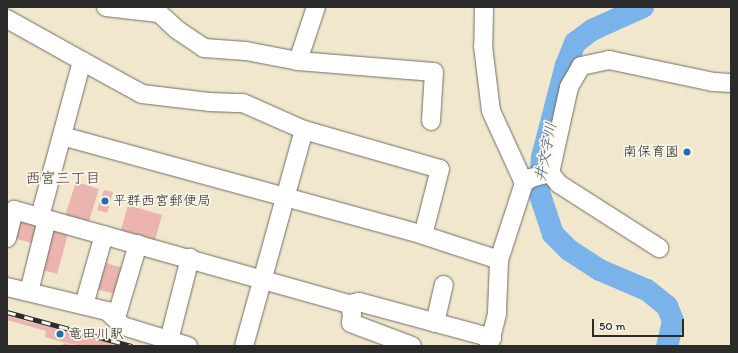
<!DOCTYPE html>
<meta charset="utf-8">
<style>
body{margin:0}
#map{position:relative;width:738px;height:353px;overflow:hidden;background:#f0e7cc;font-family:Itim,"Klee One",sans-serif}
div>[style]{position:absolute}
.river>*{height:22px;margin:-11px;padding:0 11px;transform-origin:11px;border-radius:11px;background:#7ab2ea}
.building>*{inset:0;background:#ebb4af}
.roads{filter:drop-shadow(0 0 1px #706d63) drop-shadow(0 0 1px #706d63)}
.minor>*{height:18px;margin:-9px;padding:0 9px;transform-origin:9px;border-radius:9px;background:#fff}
.rail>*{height:4.5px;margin-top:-2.25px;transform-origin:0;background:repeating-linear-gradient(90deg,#fbf7ec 0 9px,#2b2b2b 0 18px);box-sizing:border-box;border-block:1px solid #2b2b2b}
.dots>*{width:11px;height:11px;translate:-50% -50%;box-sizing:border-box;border:2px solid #fbf7ec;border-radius:50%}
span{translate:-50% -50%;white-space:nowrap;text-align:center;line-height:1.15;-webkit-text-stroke:3.5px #fbf7ec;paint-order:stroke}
.poi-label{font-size:14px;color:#2b2b2b}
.right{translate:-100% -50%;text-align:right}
.left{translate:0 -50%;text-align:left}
.water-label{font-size:15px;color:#475a6e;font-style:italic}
.neighbourhood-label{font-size:15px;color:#6e5b59;font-weight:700}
.frame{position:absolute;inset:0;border:8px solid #2b2b2b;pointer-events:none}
.scale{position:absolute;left:592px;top:319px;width:92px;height:18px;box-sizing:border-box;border:2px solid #2b2b2b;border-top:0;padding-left:5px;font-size:12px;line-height:14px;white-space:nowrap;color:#2b2b2b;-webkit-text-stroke:3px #fbf7ec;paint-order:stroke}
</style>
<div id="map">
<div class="river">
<i style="left:643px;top:7px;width:56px;rotate:155.7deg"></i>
<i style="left:592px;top:30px;width:21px;rotate:143deg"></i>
<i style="left:575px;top:43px;width:24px;rotate:112deg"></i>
<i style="left:566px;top:65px;width:95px;rotate:104.6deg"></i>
<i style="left:542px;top:157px;width:35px;rotate:95deg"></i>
<i style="left:539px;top:192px;width:44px;rotate:71.6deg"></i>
<i style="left:553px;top:234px;width:23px;rotate:45deg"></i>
<i style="left:569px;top:250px;width:37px;rotate:33deg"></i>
<i style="left:600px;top:270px;width:51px;rotate:23.1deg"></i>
<i style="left:647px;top:290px;width:26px;rotate:39deg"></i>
<i style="left:667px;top:306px;width:16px;rotate:68deg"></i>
<i style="left:673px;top:321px;width:26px;rotate:103deg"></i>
</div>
<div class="building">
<i style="clip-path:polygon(76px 182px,99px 189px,89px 221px,65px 216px)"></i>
<i style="clip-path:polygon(104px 190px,113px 192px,107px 213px,97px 210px)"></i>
<i style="clip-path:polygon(128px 205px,162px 215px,155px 240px,121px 230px)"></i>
<i style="clip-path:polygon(16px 215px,46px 223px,40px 245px,9px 237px)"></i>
<i style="clip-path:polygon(52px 225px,69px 230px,57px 274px,40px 269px)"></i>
<i style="clip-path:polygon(103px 262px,126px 269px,119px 295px,95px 289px)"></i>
<i style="clip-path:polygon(7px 316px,120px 345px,120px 346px,80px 346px,59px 341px,45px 337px,46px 331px,7px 320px)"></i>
<i style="clip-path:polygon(63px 343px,73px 345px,73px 346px,63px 346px)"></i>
</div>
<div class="roads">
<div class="minor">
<i style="left:106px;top:7px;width:53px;rotate:6.5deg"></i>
<i style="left:159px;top:13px;width:23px;rotate:43deg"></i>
<i style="left:176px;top:29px;width:34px;rotate:34deg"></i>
<i style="left:204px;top:48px;width:42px;rotate:4.1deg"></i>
<i style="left:246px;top:51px;width:53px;rotate:10.9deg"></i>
<i style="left:298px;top:61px;width:57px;rotate:-71.6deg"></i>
<i style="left:484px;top:7px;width:39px;rotate:91deg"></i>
<i style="left:483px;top:46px;width:65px;rotate:83deg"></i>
<i style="left:491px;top:111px;width:79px;rotate:65.4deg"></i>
<i style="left:7px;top:19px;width:86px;rotate:29.2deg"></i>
<i style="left:82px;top:61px;width:162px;rotate:105.1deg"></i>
<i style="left:82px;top:61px;width:68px;rotate:28.8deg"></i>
<i style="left:142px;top:94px;width:67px;rotate:6.8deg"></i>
<i style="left:209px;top:102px;width:34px;rotate:2deg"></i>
<i style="left:243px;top:103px;width:67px;rotate:23.9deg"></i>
<i style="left:304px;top:130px;width:141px;rotate:16deg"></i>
<i style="left:440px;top:169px;width:68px;rotate:104.4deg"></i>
<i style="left:298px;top:61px;width:136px;rotate:4.6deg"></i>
<i style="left:434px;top:72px;width:49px;rotate:93.5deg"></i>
<i style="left:62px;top:136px;width:374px;rotate:15.3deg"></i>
<i style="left:423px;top:235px;width:80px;rotate:18.2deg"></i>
<i style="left:550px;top:173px;width:88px;rotate:-77.5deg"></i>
<i style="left:569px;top:87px;width:24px;rotate:-60deg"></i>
<i style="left:581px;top:66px;width:29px;rotate:-12deg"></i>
<i style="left:609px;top:60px;width:106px;rotate:11.9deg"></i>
<i style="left:713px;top:82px;width:18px;rotate:3deg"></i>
<i style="left:7px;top:238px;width:29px;rotate:-76deg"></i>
<i style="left:14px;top:210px;width:348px;rotate:15.7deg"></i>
<i style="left:349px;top:304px;width:10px;rotate:-11deg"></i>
<i style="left:359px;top:302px;width:138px;rotate:15.1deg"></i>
<i style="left:7px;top:287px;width:103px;rotate:13.5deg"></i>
<i style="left:107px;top:311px;width:22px;rotate:43deg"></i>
<i style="left:123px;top:326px;width:68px;rotate:17.1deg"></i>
<i style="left:29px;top:292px;width:75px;rotate:-76.1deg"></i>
<i style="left:349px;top:304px;width:10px;rotate:73deg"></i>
<i style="left:352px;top:314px;width:9px;rotate:96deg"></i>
<i style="left:351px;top:323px;width:65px;rotate:20.7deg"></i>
<i style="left:84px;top:305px;width:73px;rotate:-74.1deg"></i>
<i style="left:116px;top:318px;width:77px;rotate:-73.4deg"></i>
<i style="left:435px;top:323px;width:39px;rotate:-77deg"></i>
<i style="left:169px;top:340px;width:85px;rotate:-75.6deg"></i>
<i style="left:244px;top:346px;width:224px;rotate:-74.5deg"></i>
<i style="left:489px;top:346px;width:34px;rotate:-76deg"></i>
<i style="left:497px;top:313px;width:53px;rotate:-87.8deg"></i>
<i style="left:499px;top:260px;width:81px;rotate:-72deg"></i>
<i style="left:524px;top:183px;width:9px;rotate:-36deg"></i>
<i style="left:531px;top:178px;width:20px;rotate:-15deg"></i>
<i style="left:550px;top:173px;width:14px;rotate:51deg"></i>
<i style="left:559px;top:184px;width:119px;rotate:32.6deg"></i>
</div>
</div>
<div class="rail">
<i style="left:7px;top:312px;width:130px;rotate:15.2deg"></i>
</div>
<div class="dots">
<i style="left:687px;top:152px;background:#1f6fb2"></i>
<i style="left:105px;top:201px;background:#1f6fb2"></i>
<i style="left:60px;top:334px;background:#1f6fb2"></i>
</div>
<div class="poi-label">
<span class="right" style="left:679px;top:152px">南保育園</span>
<span class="left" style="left:113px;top:201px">平群西宮郵便局</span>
<span class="left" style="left:68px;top:334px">竜田川駅</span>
</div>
<div class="water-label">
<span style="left:546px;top:152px;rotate:-79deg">井文字川</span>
</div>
<div class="neighbourhood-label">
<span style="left:63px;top:179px">西宮三丁目</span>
</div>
<div class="frame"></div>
<div class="scale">50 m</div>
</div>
